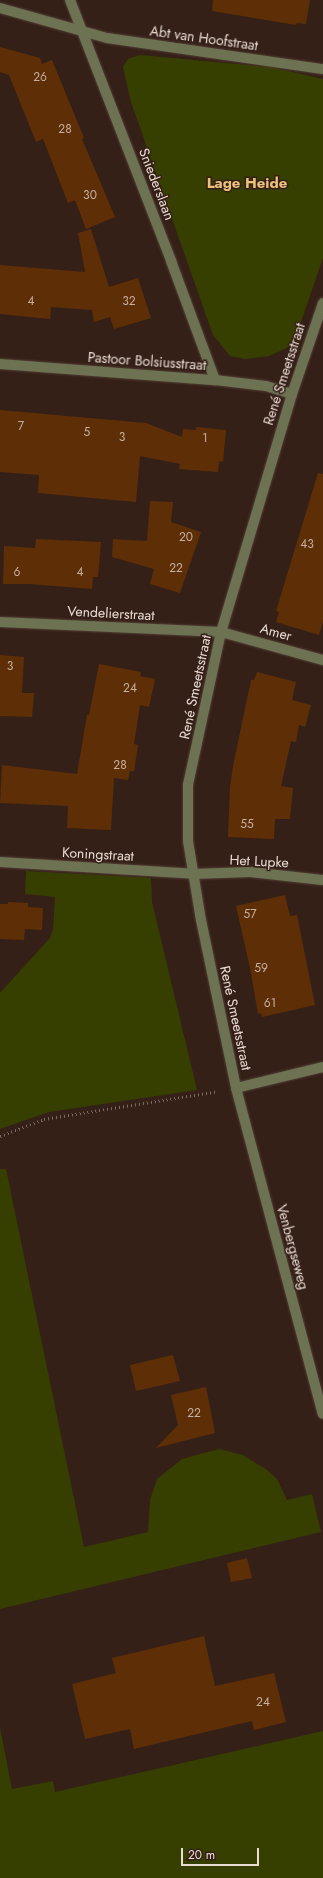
<!DOCTYPE html>
<meta charset="utf-8">
<style>
body{margin:0}
#map{position:relative;width:323px;height:1878px;overflow:hidden;background:#352017;font-family:Jost,sans-serif}
div>[style]{position:absolute}
.green>*{inset:0;background:#363f00}
.building>*{inset:0;background:#5e2e07}
.path>*{height:2.5px;margin-top:-1.25px;transform-origin:0;background:repeating-linear-gradient(90deg,#7b6860 0 1px,transparent 0 4px)}
.roads{filter:drop-shadow(0 0 1px #523e35) drop-shadow(0 0 1px #523e35)}
.minor>*{height:10px;margin:-5px;padding:0 5px;transform-origin:5px;border-radius:5px;background:#6c7252}
span{translate:-50% -50%;white-space:nowrap;text-align:center;line-height:1.15;-webkit-text-stroke:3px #352017;paint-order:stroke}
.number-label{font-size:12px;color:#c6b0a1}
.number-label span{-webkit-text-stroke-width:0}
.street-label{font-size:14px;color:#e9dbd4}
.neighbourhood-label{font-size:15px;color:#ecc17c;font-weight:700}
.scale{position:absolute;left:181px;top:1848px;width:78px;height:18px;box-sizing:border-box;border:2px solid #e9dbd4;border-top:0;padding-left:5px;font-size:12px;line-height:14px;white-space:nowrap;color:#e9dbd4;-webkit-text-stroke:3px #352017;paint-order:stroke}
</style>
<div id="map">
<div class="green">
<i style="clip-path:polygon(140px 55px,271px 67px,323px 79px,323px 258px,293px 345px,269px 356px,245px 359px,230px 356px,213px 335px,131px 102px,123px 67px,128px 59px)"></i>
<i style="clip-path:polygon(26px 871px,151px 878px,152px 902px,197px 1090px,49px 1112px,0 1129px,0 993px,50px 938px,53px 929px,55px 897px,25px 894px)"></i>
<i style="clip-path:polygon(0 1169px,6px 1169px,84px 1547px,148px 1532px,150px 1500px,157px 1479px,182px 1459px,219px 1449px,243px 1455px,267px 1470px,277px 1479px,287px 1500px,312px 1494px,321px 1532px,0 1609px)"></i>
<i style="clip-path:polygon(0 1728px,12px 1789px,53px 1781px,55px 1792px,323px 1731px,323px 1878px,0 1878px)"></i>
</div>
<div class="building">
<i style="clip-path:polygon(213px 0,310px 0,306px 24px,297px 23px,296px 25px,212px 11px)"></i>
<i style="clip-path:polygon(0 47px,40px 58px,42px 64px,52px 60px,84px 138px,82px 139px,115px 217px,86px 229px,75px 200px,68px 203px,43px 139px,36px 142px,9px 75px,0 72px)"></i>
<i style="clip-path:polygon(91px 229px,109px 287px,138px 278px,151px 318px,114px 329px,110px 317px,94px 322px,92px 310px,51px 307px,50px 319px,0 314px,0 265px,85px 272px,78px 233px)"></i>
<i style="clip-path:polygon(0 410px,146px 423px,182px 437px,183px 429px,196px 430px,196px 427px,226px 430px,223px 462px,219px 461px,218px 472px,179px 469px,180px 464px,140px 456px,136px 502px,38px 493px,39px 475px,0 472px)"></i>
<i style="clip-path:polygon(318px 473px,323px 474px,323px 622px,319px 635px,276px 622px,279px 612px,276px 611px)"></i>
<i style="clip-path:polygon(150px 501px,173px 502px,171px 522px,201px 532px,180px 593px,150px 584px,154px 569px,112px 557px,113px 539px,147px 541px)"></i>
<i style="clip-path:polygon(36px 539px,101px 542px,98px 577px,93px 577px,92px 589px,29px 584px,3px 584px,4px 546px,35px 548px)"></i>
<i style="clip-path:polygon(0 655px,24px 657px,22px 693px,34px 693px,32px 717px,0 716px)"></i>
<i style="clip-path:polygon(99px 664px,141px 672px,140px 676px,155px 679px,149px 707px,140px 705px,134px 744px,138px 745px,134px 771px,130px 771px,128px 780px,114px 778px,111px 830px,67px 828px,68px 806px,0 803px,2px 765px,77px 774px,87px 715px,89px 715px)"></i>
<i style="clip-path:polygon(257px 672px,296px 682px,292px 700px,311px 705px,305px 727px,299px 725px,296px 742px,291px 741px,281px 786px,293px 788px,290px 819px,275px 819px,274px 839px,228px 837px,230px 787px,233px 766px,251px 680px,254px 680px)"></i>
<i style="clip-path:polygon(285px 895px,290px 916px,297px 915px,315px 1005px,262px 1017px,261px 1013px,258px 1014px,250px 968px,236px 906px)"></i>
<i style="clip-path:polygon(8px 902px,28px 903px,28px 907px,43px 908px,42px 930px,25px 929px,24px 940px,0 939px,0 904px,8px 904px)"></i>
<i style="clip-path:polygon(173px 1355px,180px 1381px,136px 1391px,130px 1365px)"></i>
<i style="clip-path:polygon(206px 1387px,215px 1433px,156px 1448px,178px 1425px,171px 1395px)"></i>
<i style="clip-path:polygon(247px 1558px,252px 1578px,231px 1582px,227px 1563px)"></i>
<i style="clip-path:polygon(204px 1636px,215px 1686px,274px 1673px,286px 1722px,254px 1730px,252px 1721px,134px 1749px,130px 1729px,85px 1739px,72px 1684px,116px 1673px,112px 1658px)"></i>
</div>
<div class="path">
<i style="left:0;top:1136px;width:47px;rotate:-21.1deg"></i>
<i style="left:44px;top:1119px;width:176px;rotate:-9.1deg"></i>
</div>
<div class="roads">
<div class="minor">
<i style="left:70px;top:0;width:280px;rotate:68.8deg"></i>
<i style="left:171px;top:261px;width:127px;rotate:69.7deg"></i>
<i style="left:0;top:8px;width:111px;rotate:15.7deg"></i>
<i style="left:107px;top:38px;width:218px;rotate:8.2deg"></i>
<i style="left:323px;top:303px;width:96px;rotate:108.8deg"></i>
<i style="left:292px;top:394px;width:248px;rotate:106.6deg"></i>
<i style="left:221px;top:632px;width:157px;rotate:102.2deg"></i>
<i style="left:188px;top:785px;width:56px;rotate:90deg"></i>
<i style="left:188px;top:841px;width:80px;rotate:80.7deg"></i>
<i style="left:201px;top:920px;width:172px;rotate:78.2deg"></i>
<i style="left:236px;top:1088px;width:337px;rotate:75.1deg"></i>
<i style="left:0;top:364px;width:216px;rotate:4.3deg"></i>
<i style="left:215px;top:380px;width:51px;rotate:6.7deg"></i>
<i style="left:266px;top:386px;width:27px;rotate:17deg"></i>
<i style="left:0;top:622px;width:221px;rotate:2.6deg"></i>
<i style="left:221px;top:632px;width:106px;rotate:15.4deg"></i>
<i style="left:0;top:862px;width:194px;rotate:3.5deg"></i>
<i style="left:194px;top:874px;width:56px;rotate:-2deg"></i>
<i style="left:250px;top:872px;width:73px;rotate:6.3deg"></i>
<i style="left:236px;top:1088px;width:89px;rotate:-13.6deg"></i>
</div>
</div>
<div class="number-label">
<span style="left:40px;top:78px">26</span>
<span style="left:65px;top:130px">28</span>
<span style="left:90px;top:196px">30</span>
<span style="left:31px;top:302px">4</span>
<span style="left:129px;top:302px">32</span>
<span style="left:21px;top:427px">7</span>
<span style="left:87px;top:433px">5</span>
<span style="left:122px;top:438px">3</span>
<span style="left:205px;top:439px">1</span>
<span style="left:186px;top:538px">20</span>
<span style="left:307px;top:545px">43</span>
<span style="left:176px;top:569px">22</span>
<span style="left:17px;top:573px">6</span>
<span style="left:80px;top:573px">4</span>
<span style="left:10px;top:667px">3</span>
<span style="left:130px;top:689px">24</span>
<span style="left:120px;top:766px">28</span>
<span style="left:247px;top:825px">55</span>
<span style="left:250px;top:915px">57</span>
<span style="left:261px;top:969px">59</span>
<span style="left:270px;top:1004px">61</span>
<span style="left:194px;top:1414px">22</span>
<span style="left:263px;top:1703px">24</span>
</div>
<div class="street-label">
<span style="left:204px;top:38px;rotate:8deg">Abt van Hoofstraat</span>
<span style="left:157px;top:184px;rotate:69deg">Sniederslaan</span>
<span style="left:147px;top:361px;rotate:4deg">Pastoor Bolsiusstraat</span>
<span style="left:284px;top:374px;rotate:-72deg">René Smeetsstraat</span>
<span style="left:111px;top:613px;rotate:3deg">Vendelierstraat</span>
<span style="left:276px;top:632px;rotate:15deg">Amer</span>
<span style="left:195px;top:687px;rotate:-78deg">René Smeetsstraat</span>
<span style="left:98px;top:854px;rotate:3deg">Koningstraat</span>
<span style="left:259px;top:861px;rotate:3deg">Het Lupke</span>
<span style="left:236px;top:1018px;rotate:78deg">René Smeetsstraat</span>
<span style="left:293px;top:1247px;rotate:75deg">Venbergseweg</span>
</div>
<div class="neighbourhood-label">
<span style="left:247px;top:184px">Lage Heide</span>
</div>
<div class="scale">20 m</div>
</div>
